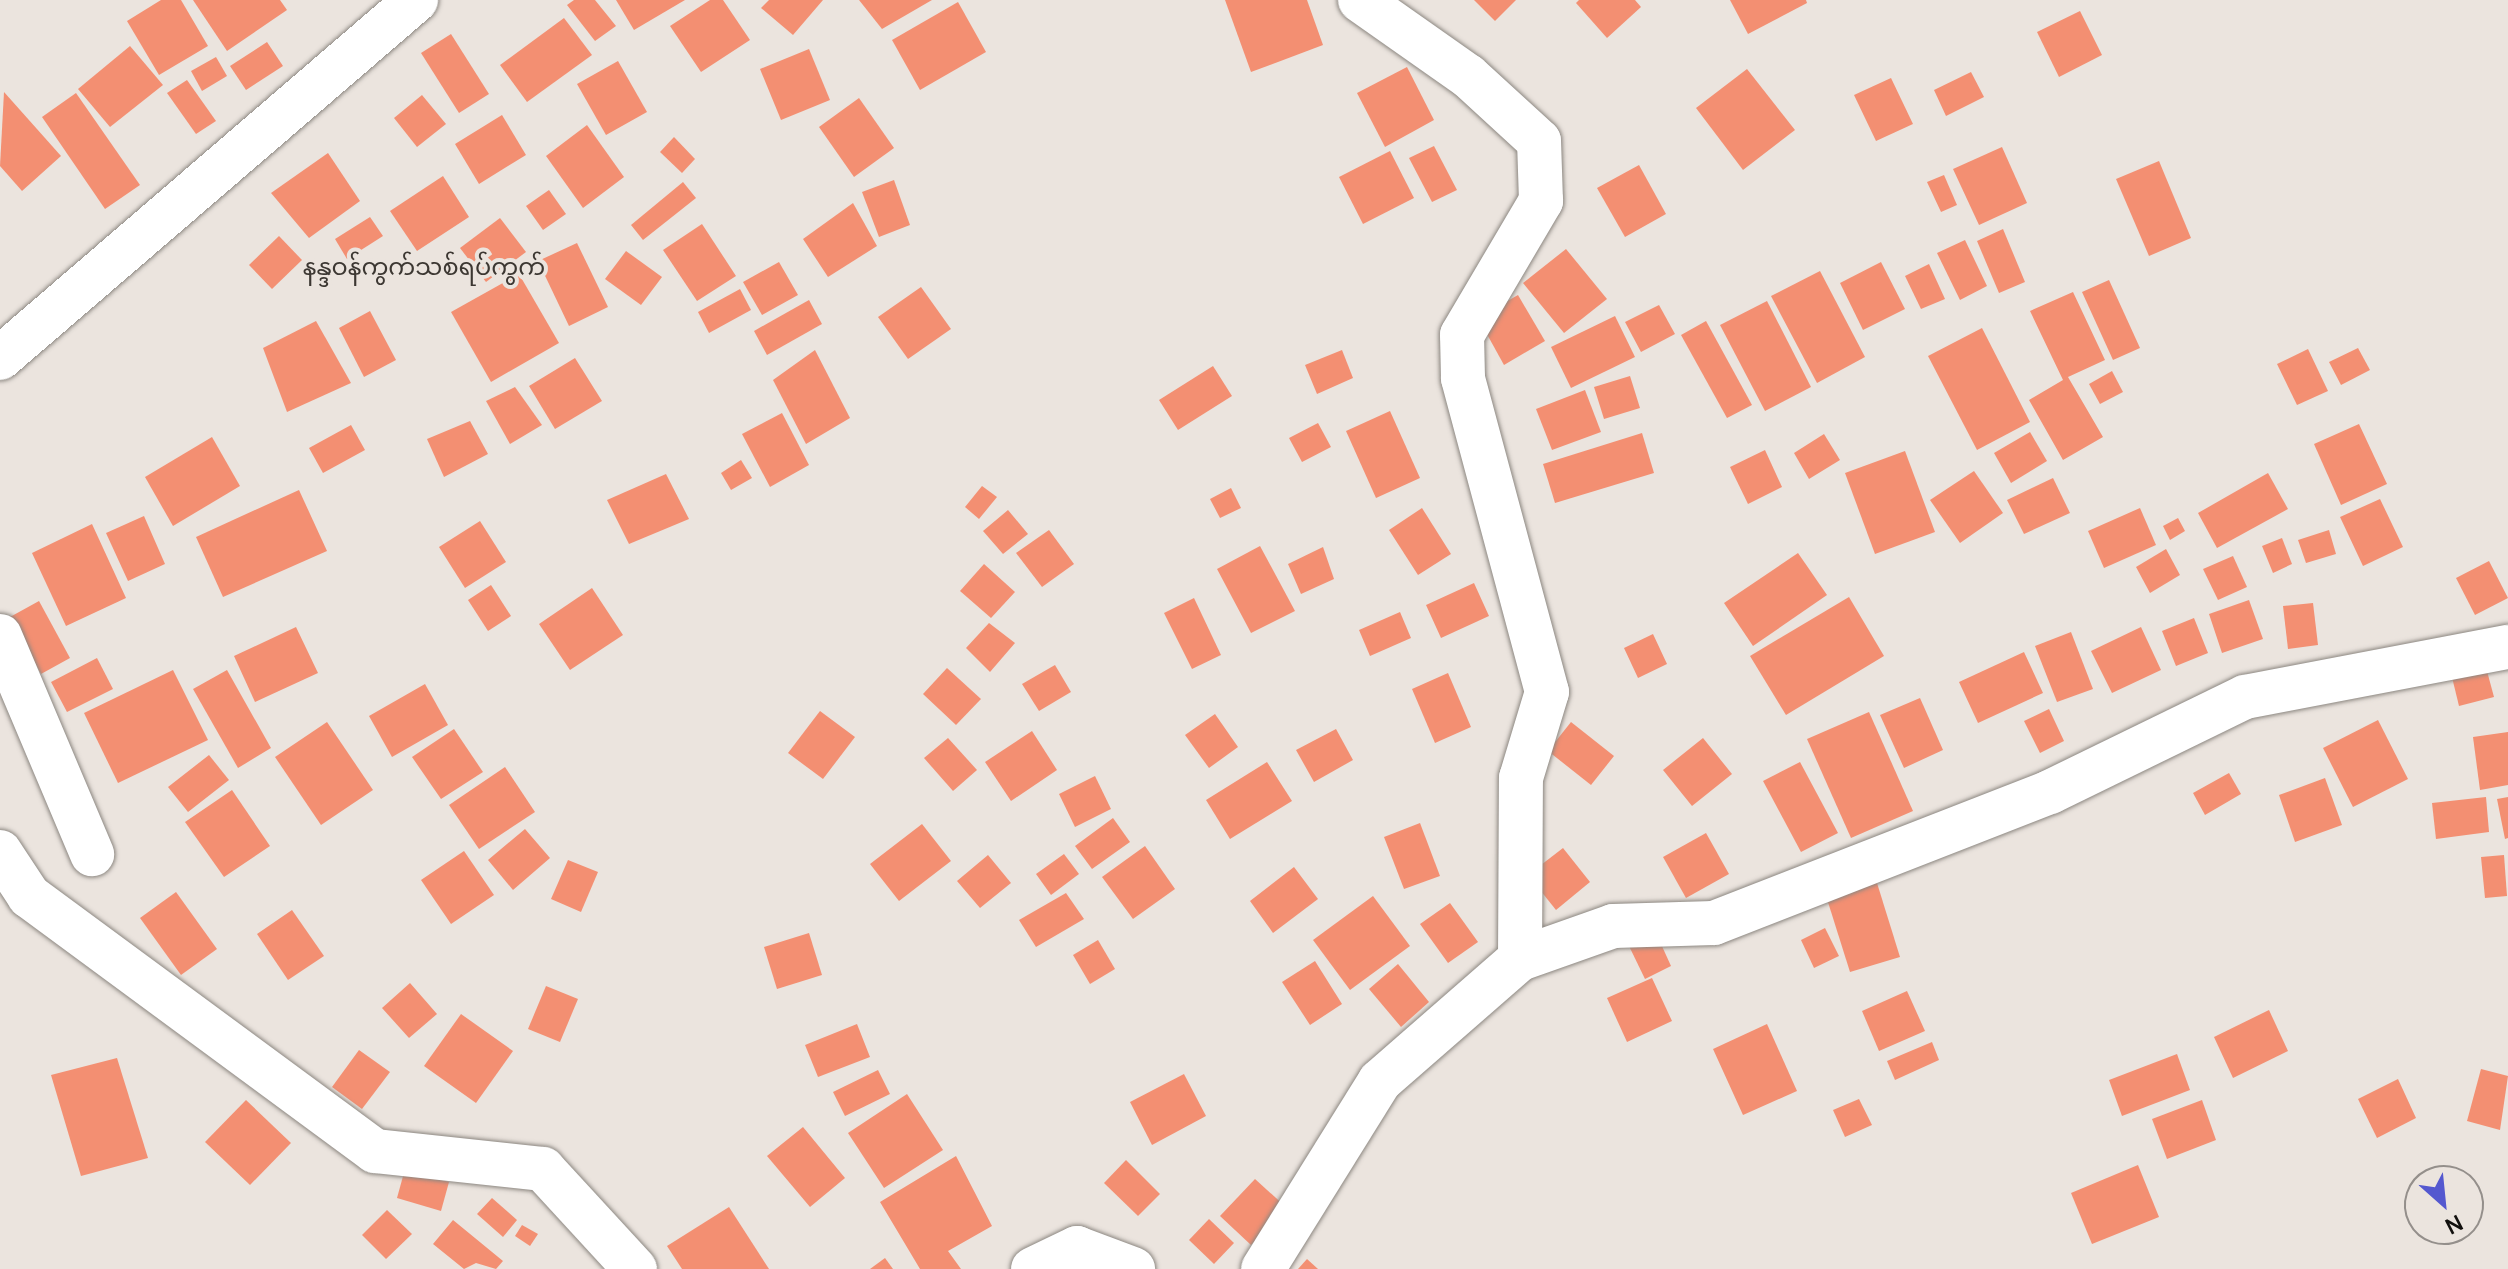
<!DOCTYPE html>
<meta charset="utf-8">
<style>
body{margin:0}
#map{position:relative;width:2508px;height:1269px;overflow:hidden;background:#ebe4de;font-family:Manrope,"Noto Sans Myanmar",sans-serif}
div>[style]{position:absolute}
.building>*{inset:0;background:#f38f72}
.roads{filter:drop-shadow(0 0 2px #8c8781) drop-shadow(0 0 2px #8c8781)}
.minor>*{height:44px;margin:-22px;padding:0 22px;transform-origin:22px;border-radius:22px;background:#fff}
span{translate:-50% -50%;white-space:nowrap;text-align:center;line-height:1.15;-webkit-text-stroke:8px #ebe4de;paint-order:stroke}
.quarter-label{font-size:24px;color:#3c3732}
.north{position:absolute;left:2404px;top:1165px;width:80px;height:80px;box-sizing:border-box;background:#ebe4de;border:2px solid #948f8b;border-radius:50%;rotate:153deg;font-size:22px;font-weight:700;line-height:32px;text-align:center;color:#12100e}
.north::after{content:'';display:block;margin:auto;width:28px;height:36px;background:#5458cf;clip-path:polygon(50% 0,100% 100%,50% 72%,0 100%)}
</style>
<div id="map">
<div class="building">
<i style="clip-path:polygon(161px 0,181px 0,208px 46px,159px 75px,127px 21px)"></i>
<i style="clip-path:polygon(193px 0,280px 0,287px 10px,227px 51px)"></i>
<i style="clip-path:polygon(574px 0,595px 0,616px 26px,595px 41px,567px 5px)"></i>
<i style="clip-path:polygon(616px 0,685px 0,634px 30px)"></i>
<i style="clip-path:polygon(710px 0,723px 0,750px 40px,701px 72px,670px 26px)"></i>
<i style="clip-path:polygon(769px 0,823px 0,793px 35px,761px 8px)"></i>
<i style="clip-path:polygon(859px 0,932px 0,882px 29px)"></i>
<i style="clip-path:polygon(1225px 0,1307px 0,1323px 45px,1251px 72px)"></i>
<i style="clip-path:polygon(1474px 0,1516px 0,1495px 21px)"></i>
<i style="clip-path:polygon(1579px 0,1635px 0,1641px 7px,1607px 38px,1576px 3px)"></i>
<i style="clip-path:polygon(1730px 0,1806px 0,1807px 3px,1748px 34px)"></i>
<i style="clip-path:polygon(958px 2px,986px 52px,920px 90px,892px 40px)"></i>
<i style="clip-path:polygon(2080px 11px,2102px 55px,2059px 77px,2037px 32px)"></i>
<i style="clip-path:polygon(564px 18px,592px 55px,527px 102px,500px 65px)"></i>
<i style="clip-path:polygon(451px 34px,489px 94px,459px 113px,421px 53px)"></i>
<i style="clip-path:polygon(267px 42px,283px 66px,246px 90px,230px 66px)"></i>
<i style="clip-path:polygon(130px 46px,163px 85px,110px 127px,78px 89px)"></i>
<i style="clip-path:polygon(809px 49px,830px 100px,781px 120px,760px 69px)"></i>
<i style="clip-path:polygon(216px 57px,227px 76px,202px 91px,191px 71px)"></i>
<i style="clip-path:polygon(618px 61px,647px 112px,606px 135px,577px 84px)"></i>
<i style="clip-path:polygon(1407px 67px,1434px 120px,1385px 147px,1357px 93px)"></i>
<i style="clip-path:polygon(1747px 69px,1795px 130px,1743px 170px,1696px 108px)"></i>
<i style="clip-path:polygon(1971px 72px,1984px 97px,1946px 116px,1934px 90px)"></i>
<i style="clip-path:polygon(1891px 78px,1913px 124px,1876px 141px,1854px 95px)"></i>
<i style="clip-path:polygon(187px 80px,216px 121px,196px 134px,167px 93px)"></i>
<i style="clip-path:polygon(4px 92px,61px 156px,22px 191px,0 166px)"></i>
<i style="clip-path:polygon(76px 93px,140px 185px,105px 209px,42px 117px)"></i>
<i style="clip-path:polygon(422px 95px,446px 124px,417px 147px,394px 118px)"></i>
<i style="clip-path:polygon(859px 98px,894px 148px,854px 177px,819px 127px)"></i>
<i style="clip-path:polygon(502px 115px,526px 155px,479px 184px,455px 144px)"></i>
<i style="clip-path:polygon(587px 125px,624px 177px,583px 208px,546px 156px)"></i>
<i style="clip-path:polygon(674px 137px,695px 159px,682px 173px,660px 152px)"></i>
<i style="clip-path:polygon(1434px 146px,1457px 190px,1432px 202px,1409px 158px)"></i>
<i style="clip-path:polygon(2002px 147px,2027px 203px,1979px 225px,1953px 169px)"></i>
<i style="clip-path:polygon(1390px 151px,1414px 198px,1363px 224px,1339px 177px)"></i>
<i style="clip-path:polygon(328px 153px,360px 201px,309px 238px,271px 193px)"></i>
<i style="clip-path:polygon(2159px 161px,2191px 238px,2149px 256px,2116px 179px)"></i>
<i style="clip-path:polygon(1639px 165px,1666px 214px,1625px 237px,1597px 188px)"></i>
<i style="clip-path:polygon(1944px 175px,1957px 205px,1941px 212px,1927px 182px)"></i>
<i style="clip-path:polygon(443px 176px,469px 217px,417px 251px,390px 211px)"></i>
<i style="clip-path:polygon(894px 180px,910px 225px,879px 237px,862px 192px)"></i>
<i style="clip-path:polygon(683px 182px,696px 198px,643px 240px,631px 225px)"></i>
<i style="clip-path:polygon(549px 190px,566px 214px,543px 230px,526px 206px)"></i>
<i style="clip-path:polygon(853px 203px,877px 246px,828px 277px,803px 239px)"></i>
<i style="clip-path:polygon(370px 217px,383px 236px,347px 259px,335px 239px)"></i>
<i style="clip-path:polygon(500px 218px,526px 252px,486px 282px,460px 248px)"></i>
<i style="clip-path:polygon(702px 224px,736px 276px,697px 301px,663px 250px)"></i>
<i style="clip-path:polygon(2003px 229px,2025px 282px,1999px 293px,1977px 241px)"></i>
<i style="clip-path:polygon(279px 236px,302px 260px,272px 289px,249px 265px)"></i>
<i style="clip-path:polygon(1965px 240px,1987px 286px,1960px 300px,1937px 253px)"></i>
<i style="clip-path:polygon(577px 243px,608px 307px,569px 326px,538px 261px)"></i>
<i style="clip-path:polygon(1566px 249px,1607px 299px,1564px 333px,1523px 283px)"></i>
<i style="clip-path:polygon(626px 251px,662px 277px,641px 305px,605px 279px)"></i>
<i style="clip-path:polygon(779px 262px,798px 295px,762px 315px,743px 282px)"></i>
<i style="clip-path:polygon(1881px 262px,1905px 309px,1863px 330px,1840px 283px)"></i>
<i style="clip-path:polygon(1929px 264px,1945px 299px,1921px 309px,1905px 276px)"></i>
<i style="clip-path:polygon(1820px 271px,1865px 357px,1817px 383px,1771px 296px)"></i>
<i style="clip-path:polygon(519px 274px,559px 343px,491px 382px,451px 312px)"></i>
<i style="clip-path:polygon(2109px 280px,2140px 348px,2113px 360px,2082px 292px)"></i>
<i style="clip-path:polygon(921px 287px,951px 329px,908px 359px,878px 317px)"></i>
<i style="clip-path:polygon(740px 289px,751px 310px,709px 333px,698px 312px)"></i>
<i style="clip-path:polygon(2073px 292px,2105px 360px,2068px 377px,2103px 437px,2063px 460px,2029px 400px,2063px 380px,2030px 311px)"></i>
<i style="clip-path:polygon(1518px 295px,1545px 341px,1504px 365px,1478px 318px)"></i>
<i style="clip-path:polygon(809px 300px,822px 324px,767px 355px,754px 331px)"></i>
<i style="clip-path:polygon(1767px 301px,1811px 387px,1765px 411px,1720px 325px)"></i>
<i style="clip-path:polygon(1659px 305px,1675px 334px,1641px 352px,1625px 322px)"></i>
<i style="clip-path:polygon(370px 311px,396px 360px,364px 377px,339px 328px)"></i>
<i style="clip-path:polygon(1615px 316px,1635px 357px,1571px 388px,1551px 347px)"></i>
<i style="clip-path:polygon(316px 321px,351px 383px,287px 412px,263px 348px)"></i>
<i style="clip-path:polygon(1706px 321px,1752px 405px,1727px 418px,1681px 335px)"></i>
<i style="clip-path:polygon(1982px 328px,2030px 422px,1977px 450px,1928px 356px)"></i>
<i style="clip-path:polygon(2358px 348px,2370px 370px,2341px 385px,2329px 362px)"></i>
<i style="clip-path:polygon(2308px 349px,2328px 391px,2297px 405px,2277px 364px)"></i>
<i style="clip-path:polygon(815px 350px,850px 418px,806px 444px,773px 380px)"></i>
<i style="clip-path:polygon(1342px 350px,1353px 378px,1317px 394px,1305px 365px)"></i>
<i style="clip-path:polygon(575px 358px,602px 401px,555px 429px,529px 386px)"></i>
<i style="clip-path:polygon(1213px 366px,1232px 396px,1178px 430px,1159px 400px)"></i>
<i style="clip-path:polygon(2112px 371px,2123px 392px,2100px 404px,2089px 384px)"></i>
<i style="clip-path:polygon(1630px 376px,1640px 408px,1604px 419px,1594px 387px)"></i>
<i style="clip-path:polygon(515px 387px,542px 425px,510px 444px,486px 401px)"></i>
<i style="clip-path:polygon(1585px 390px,1601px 432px,1552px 450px,1536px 409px)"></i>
<i style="clip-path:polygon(1390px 411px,1420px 478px,1376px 498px,1346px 431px)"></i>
<i style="clip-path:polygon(782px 413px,809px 465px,770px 487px,742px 434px)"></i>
<i style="clip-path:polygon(470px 421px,488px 454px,444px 477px,427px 439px)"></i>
<i style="clip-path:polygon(1318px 423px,1331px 447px,1302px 462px,1289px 438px)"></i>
<i style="clip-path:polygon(2359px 424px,2387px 484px,2341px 505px,2314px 444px)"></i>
<i style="clip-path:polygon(351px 425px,365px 450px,323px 473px,309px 448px)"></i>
<i style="clip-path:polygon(2030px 432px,2047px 461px,2011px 483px,1994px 453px)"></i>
<i style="clip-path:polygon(1642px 433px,1654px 473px,1555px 503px,1543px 464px)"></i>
<i style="clip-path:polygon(1824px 434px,1840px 460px,1809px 479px,1794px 453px)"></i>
<i style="clip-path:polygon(212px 437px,240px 486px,173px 526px,145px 477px)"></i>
<i style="clip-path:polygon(1765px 450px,1782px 487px,1748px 504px,1730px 467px)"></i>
<i style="clip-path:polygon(1905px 451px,1935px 532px,1875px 554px,1845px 473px)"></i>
<i style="clip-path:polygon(741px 460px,752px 478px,731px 490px,721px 473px)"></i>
<i style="clip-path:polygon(1974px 471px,2003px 513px,1960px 543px,1930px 500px)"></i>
<i style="clip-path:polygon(2268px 473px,2288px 509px,2217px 548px,2198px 513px)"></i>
<i style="clip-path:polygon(666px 474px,689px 519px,629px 544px,607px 500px)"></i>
<i style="clip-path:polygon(2053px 478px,2070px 513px,2024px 534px,2007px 500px)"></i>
<i style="clip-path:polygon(982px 486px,997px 497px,979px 519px,965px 507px)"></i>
<i style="clip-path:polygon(1231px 488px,1241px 508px,1220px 518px,1210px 499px)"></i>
<i style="clip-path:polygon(299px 490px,327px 551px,223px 597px,196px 537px)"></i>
<i style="clip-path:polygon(2380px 499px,2403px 547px,2363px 566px,2340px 517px)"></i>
<i style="clip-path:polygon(1422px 508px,1451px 554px,1418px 575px,1389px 530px)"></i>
<i style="clip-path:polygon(2140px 508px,2156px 545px,2104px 568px,2088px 531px)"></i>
<i style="clip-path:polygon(1008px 510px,1028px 534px,1003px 554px,983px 531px)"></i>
<i style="clip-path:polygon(144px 516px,165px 564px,128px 581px,106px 533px)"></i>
<i style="clip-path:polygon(2178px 518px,2185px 531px,2170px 540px,2163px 526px)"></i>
<i style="clip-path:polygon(480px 521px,506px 562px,465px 588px,439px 547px)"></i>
<i style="clip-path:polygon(92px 524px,126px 598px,66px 626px,32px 553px)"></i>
<i style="clip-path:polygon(1049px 530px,1074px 564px,1042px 587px,1016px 553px)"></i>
<i style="clip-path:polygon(2329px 530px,2336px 554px,2306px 563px,2298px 540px)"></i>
<i style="clip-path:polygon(2282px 538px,2292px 564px,2273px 573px,2262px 546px)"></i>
<i style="clip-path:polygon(1260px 546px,1295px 611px,1251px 633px,1217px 569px)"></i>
<i style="clip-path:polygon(1323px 547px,1334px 579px,1301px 594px,1288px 564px)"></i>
<i style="clip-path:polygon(2166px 549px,2180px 575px,2150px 593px,2136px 567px)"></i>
<i style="clip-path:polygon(1798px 553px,1827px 595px,1753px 646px,1724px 603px)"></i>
<i style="clip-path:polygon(2233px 556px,2247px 587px,2218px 600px,2203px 569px)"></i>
<i style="clip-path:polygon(2489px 561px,2508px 598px,2475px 615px,2456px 578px)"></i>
<i style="clip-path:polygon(984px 564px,1015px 592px,991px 618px,960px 591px)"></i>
<i style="clip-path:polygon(1474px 583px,1489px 616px,1441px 638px,1426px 605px)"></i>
<i style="clip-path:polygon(491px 585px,511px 616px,488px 631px,468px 600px)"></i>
<i style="clip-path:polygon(592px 588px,623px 635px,570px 670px,539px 624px)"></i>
<i style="clip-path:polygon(1849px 597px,1884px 656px,1786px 715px,1750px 656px)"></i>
<i style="clip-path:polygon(1194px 598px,1221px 655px,1192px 669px,1164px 613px)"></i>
<i style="clip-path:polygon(2249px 600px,2263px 639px,2222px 653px,2209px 614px)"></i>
<i style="clip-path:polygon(39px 601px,70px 658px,41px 674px,10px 617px)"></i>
<i style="clip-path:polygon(2313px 603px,2318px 645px,2288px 649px,2283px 606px)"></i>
<i style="clip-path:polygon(1400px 612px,1411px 638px,1370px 656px,1359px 630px)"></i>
<i style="clip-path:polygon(2194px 618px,2208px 653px,2176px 666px,2162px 631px)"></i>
<i style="clip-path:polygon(989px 623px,1015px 643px,990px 672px,966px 648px)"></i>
<i style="clip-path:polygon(296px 627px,318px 673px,255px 702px,234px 656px)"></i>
<i style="clip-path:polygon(2141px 627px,2161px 670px,2112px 693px,2091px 651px)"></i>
<i style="clip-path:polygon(2071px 632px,2093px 689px,2057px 702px,2035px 646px)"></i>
<i style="clip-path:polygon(1653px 634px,1667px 664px,1638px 678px,1624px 648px)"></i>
<i style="clip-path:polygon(2024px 652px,2043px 693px,1978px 723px,1959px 682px)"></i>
<i style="clip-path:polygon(97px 658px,113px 689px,67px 712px,51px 682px)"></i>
<i style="clip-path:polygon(2484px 660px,2494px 697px,2459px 706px,2450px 669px)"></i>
<i style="clip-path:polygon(1055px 665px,1071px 692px,1039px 711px,1022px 684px)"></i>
<i style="clip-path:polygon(947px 668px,981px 699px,956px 725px,923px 694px)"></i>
<i style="clip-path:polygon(173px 670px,208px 740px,118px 783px,84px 713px)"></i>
<i style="clip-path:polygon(227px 670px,271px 748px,238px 768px,193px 689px)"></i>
<i style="clip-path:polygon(1448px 673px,1471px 727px,1435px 743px,1412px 689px)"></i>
<i style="clip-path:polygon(425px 684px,448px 725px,392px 757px,369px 716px)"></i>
<i style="clip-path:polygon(1920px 698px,1943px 750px,1904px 768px,1880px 715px)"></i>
<i style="clip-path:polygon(2049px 709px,2064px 741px,2040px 753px,2024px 721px)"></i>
<i style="clip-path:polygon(820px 711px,855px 737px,823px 779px,788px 753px)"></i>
<i style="clip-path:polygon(1869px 712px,1913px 811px,1851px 838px,1807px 739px)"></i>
<i style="clip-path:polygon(1215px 714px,1238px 747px,1209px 768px,1185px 735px)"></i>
<i style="clip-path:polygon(2378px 720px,2408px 779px,2353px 807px,2323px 748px)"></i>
<i style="clip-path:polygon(327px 722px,373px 790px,321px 825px,275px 757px)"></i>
<i style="clip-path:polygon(1571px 722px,1614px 756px,1591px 785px,1548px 751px)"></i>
<i style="clip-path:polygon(454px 729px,483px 772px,441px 799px,412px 757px)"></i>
<i style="clip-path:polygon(1336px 729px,1353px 760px,1314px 782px,1296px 750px)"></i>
<i style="clip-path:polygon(1032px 731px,1057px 770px,1011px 801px,985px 762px)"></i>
<i style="clip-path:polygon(2508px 732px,2508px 785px,2480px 790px,2473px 737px)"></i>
<i style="clip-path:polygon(948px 738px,977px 770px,953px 791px,924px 758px)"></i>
<i style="clip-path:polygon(1703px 738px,1732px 774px,1692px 806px,1663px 770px)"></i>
<i style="clip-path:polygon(209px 755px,229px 780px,188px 812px,168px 787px)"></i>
<i style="clip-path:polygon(1267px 762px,1292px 801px,1230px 839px,1206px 800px)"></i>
<i style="clip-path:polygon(1800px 762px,1838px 833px,1801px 852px,1763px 781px)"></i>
<i style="clip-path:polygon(505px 767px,535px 812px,479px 849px,449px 805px)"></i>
<i style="clip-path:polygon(2229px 773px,2241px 794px,2205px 815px,2193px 793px)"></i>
<i style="clip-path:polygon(1095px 776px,1111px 809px,1075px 827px,1059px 794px)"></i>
<i style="clip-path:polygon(2325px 778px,2342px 825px,2295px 842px,2279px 795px)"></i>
<i style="clip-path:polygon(232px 790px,270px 846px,224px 877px,185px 822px)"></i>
<i style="clip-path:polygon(2486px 797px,2489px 832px,2436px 839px,2432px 803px)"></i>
<i style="clip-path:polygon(2508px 797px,2508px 838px,2505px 839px,2497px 799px)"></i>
<i style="clip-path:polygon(1113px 818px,1130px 842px,1092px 869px,1075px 846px)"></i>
<i style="clip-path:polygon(1420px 823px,1440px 876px,1404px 889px,1384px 837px)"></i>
<i style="clip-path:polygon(922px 824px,951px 861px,899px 901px,870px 864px)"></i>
<i style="clip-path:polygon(525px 829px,550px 858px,513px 890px,488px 860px)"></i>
<i style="clip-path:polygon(1706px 833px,1729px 874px,1686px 898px,1663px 857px)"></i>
<i style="clip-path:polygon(1145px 846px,1175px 889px,1133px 919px,1102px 877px)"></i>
<i style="clip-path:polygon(1563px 848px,1590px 882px,1556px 910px,1528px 875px)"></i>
<i style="clip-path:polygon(464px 851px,494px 895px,451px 924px,421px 880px)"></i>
<i style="clip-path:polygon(1064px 854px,1079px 874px,1051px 895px,1036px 874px)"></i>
<i style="clip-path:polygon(988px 855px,1011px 883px,980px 908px,957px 881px)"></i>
<i style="clip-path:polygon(2504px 855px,2507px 896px,2485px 898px,2481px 857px)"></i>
<i style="clip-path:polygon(568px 860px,598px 872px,581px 912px,551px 899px)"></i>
<i style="clip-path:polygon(1294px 867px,1318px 899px,1273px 933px,1250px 901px)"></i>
<i style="clip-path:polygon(1877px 883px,1900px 957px,1850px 972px,1827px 899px)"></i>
<i style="clip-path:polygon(176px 892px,217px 949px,181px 975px,140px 918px)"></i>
<i style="clip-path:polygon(1066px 893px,1084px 919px,1036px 947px,1019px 920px)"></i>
<i style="clip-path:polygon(1373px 896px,1410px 946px,1350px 990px,1313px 940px)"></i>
<i style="clip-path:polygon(1450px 903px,1478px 942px,1448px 963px,1420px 924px)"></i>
<i style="clip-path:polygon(292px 910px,324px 956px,288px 980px,257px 934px)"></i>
<i style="clip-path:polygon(1825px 928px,1839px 956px,1814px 968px,1801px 940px)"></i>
<i style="clip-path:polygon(809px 933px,822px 975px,777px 989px,764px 947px)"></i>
<i style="clip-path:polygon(1656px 933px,1671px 966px,1645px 979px,1629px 946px)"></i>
<i style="clip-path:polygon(1098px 940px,1115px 969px,1090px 984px,1073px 955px)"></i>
<i style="clip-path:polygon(1315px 961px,1342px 1004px,1310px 1025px,1282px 982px)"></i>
<i style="clip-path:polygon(1398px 964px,1429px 1002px,1401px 1027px,1369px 989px)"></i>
<i style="clip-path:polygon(1652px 978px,1672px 1021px,1627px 1042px,1607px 998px)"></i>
<i style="clip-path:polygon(410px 983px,437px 1014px,409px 1038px,382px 1008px)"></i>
<i style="clip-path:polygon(546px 986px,578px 999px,560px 1042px,528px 1029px)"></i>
<i style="clip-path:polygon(1907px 991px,1925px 1031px,1879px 1051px,1862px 1011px)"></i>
<i style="clip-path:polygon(2269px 1010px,2288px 1051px,2233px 1078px,2214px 1037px)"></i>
<i style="clip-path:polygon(461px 1014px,513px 1051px,476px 1103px,424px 1066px)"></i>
<i style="clip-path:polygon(857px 1024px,870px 1057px,818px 1077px,805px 1045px)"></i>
<i style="clip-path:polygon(1767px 1024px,1797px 1091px,1743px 1115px,1713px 1049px)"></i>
<i style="clip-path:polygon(1932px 1042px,1939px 1060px,1895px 1080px,1887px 1061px)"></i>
<i style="clip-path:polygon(359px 1050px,390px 1072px,362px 1109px,332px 1087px)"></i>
<i style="clip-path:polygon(2177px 1054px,2190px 1090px,2122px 1116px,2109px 1080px)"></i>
<i style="clip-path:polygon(117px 1058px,148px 1158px,81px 1176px,51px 1075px)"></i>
<i style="clip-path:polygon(2481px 1069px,2508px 1076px,2500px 1130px,2467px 1121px)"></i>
<i style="clip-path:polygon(878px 1070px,890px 1094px,845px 1116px,833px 1092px)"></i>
<i style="clip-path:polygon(1184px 1074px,1206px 1116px,1152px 1145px,1130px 1102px)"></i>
<i style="clip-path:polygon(2398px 1079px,2416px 1118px,2377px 1138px,2358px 1099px)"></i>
<i style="clip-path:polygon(907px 1094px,943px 1150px,884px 1188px,848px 1133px)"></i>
<i style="clip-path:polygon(1859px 1099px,1872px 1125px,1845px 1137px,1833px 1110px)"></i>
<i style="clip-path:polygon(246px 1100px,291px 1143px,250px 1185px,205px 1142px)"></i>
<i style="clip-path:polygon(2202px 1100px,2216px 1140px,2167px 1159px,2152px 1119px)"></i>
<i style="clip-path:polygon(803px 1127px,845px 1178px,810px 1207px,767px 1156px)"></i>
<i style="clip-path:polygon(956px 1156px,992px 1226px,948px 1251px,961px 1269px,920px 1269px,880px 1202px)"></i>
<i style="clip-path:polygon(1126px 1160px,1160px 1194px,1138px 1216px,1104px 1183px)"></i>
<i style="clip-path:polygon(2138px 1165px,2159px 1217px,2092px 1244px,2071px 1193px)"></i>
<i style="clip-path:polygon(405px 1169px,449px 1182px,441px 1211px,397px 1198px)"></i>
<i style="clip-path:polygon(1255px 1179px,1287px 1208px,1251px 1245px,1220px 1216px)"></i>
<i style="clip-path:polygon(492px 1198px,517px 1220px,503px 1237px,477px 1214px)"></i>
<i style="clip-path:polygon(729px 1207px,769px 1269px,682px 1269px,667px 1246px)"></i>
<i style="clip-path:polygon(387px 1210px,412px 1234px,386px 1259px,362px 1235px)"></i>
<i style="clip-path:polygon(1209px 1219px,1234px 1243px,1214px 1264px,1189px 1240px)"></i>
<i style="clip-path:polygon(453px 1220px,503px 1261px,496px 1269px,476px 1263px,464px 1269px,433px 1244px)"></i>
<i style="clip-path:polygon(522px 1225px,538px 1234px,530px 1246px,515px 1236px)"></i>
<i style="clip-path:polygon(885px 1258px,893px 1269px,870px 1269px)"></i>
<i style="clip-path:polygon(1307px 1259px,1318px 1269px,1298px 1269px)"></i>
</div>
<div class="roads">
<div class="minor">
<i style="left:0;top:358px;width:549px;rotate:-40.71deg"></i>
<i style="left:0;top:636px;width:237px;rotate:67.1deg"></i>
<i style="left:0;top:852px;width:53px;rotate:56.6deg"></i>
<i style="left:29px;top:896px;width:430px;rotate:36.4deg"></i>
<i style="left:375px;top:1151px;width:169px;rotate:6.1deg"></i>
<i style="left:543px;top:1169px;width:136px;rotate:47.4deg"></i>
<i style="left:1520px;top:959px;width:99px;rotate:-19.5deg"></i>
<i style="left:1613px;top:926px;width:101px;rotate:-1.7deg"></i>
<i style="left:1714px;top:923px;width:361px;rotate:-21.3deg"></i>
<i style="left:2050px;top:792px;width:217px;rotate:-26deg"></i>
<i style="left:2245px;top:697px;width:268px;rotate:-10.8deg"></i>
<i style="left:1033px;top:1269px;width:49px;rotate:-25.5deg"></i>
<i style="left:1077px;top:1248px;width:60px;rotate:20.6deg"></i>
<i style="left:1263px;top:1269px;width:221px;rotate:-58.1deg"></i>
<i style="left:1380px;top:1081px;width:186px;rotate:-41.1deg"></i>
<i style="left:1520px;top:959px;width:181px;rotate:-89.7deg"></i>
<i style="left:1521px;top:778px;width:90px;rotate:-73.2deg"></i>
<i style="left:1547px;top:692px;width:325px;rotate:-105deg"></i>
<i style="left:1463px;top:378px;width:43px;rotate:-91.3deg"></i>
<i style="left:1462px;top:335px;width:156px;rotate:-59.5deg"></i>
<i style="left:1541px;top:201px;width:60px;rotate:-91.9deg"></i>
<i style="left:1539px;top:141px;width:96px;rotate:-137.5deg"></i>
<i style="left:1468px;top:76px;width:132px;rotate:-144.9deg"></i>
</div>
</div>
<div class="quarter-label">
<span style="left:424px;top:266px">နန္ဒဝန်ကွက်သစ်ရပ်ကွက်</span>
</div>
<div class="north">N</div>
</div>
